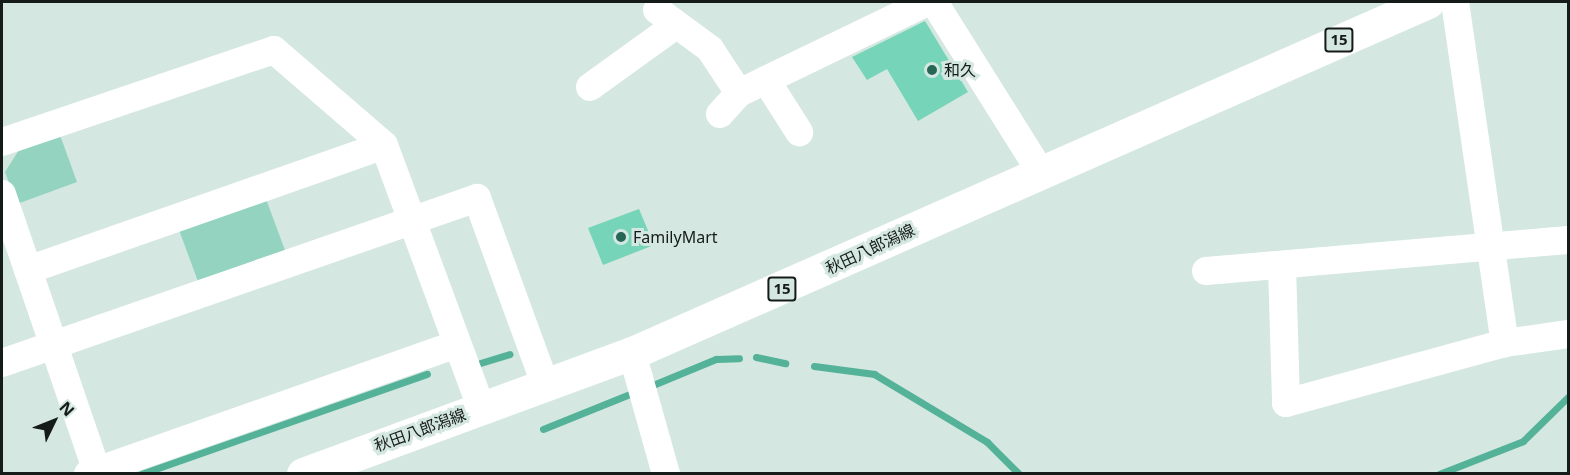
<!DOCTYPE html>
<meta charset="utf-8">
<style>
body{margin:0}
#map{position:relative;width:1570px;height:475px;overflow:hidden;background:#d4e7e0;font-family:"Noto Sans","Noto Sans JP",sans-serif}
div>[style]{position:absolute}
.green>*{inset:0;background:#94d3bf}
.stream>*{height:7px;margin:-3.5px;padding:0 3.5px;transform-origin:3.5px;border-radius:3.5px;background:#54b298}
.building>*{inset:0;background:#76d4b8}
.minor>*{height:28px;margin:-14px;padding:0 14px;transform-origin:14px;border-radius:14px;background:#fff}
.primary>*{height:33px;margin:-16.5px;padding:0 16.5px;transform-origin:16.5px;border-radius:16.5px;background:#fff}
.dots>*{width:16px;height:16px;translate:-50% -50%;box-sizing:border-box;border:3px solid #d4e7e0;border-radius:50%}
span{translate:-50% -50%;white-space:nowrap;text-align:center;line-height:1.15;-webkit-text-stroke:6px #d4e7e0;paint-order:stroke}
.shield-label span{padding:2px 4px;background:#d4e7e0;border:2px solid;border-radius:4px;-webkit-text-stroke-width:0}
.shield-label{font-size:15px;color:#151b19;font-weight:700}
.poi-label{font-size:16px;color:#151b19}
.left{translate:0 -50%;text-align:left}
.street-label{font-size:16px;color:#151b19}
.frame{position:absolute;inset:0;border:3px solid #151b19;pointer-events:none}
.north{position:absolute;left:24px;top:391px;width:60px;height:60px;-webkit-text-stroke:4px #d4e7e0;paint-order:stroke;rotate:47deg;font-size:16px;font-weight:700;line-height:24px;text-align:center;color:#151b19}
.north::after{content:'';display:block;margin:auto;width:21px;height:27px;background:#151b19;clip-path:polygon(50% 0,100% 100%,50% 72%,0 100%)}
</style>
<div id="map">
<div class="green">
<i style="clip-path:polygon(60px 135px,77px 182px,17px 204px,5px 172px,19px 150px)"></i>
<i style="clip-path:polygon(266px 199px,286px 253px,199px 284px,179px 230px)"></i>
</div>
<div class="stream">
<i style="left:756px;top:357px;width:30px;rotate:12deg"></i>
<i style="left:477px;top:364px;width:34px;rotate:-17deg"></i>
<i style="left:814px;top:366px;width:61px;rotate:7.6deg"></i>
<i style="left:874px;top:374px;width:132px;rotate:31deg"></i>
<i style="left:987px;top:442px;width:45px;rotate:45deg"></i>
<i style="left:648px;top:387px;width:74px;rotate:-22.4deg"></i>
<i style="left:716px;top:359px;width:23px;rotate:-2deg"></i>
<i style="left:543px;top:429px;width:101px;rotate:-22deg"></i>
<i style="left:141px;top:474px;width:303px;rotate:-19.3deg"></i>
<i style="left:1439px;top:474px;width:90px;rotate:-21.4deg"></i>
<i style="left:1523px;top:441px;width:63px;rotate:-44.4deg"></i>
</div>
<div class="building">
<i style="clip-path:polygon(925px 21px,968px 92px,918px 121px,887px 69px,867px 80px,852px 57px)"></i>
<i style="clip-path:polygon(639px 209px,654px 245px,603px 265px,588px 228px)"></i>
</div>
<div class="minor">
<i style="left:934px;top:2px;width:199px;rotate:57.9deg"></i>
<i style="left:1455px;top:2px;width:345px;rotate:81.7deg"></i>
<i style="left:657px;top:10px;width:66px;rotate:36.3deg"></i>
<i style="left:710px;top:49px;width:53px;rotate:56.6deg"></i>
<i style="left:766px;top:80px;width:62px;rotate:57.6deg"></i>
<i style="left:590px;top:87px;width:106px;rotate:-35.8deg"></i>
<i style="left:720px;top:114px;width:28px;rotate:-48deg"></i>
<i style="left:739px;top:93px;width:209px;rotate:-25.8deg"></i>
<i style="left:2px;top:142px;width:287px;rotate:-18.7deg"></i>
<i style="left:274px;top:50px;width:145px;rotate:40.8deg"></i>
<i style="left:384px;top:145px;width:279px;rotate:69.7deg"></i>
<i style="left:2px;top:194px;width:296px;rotate:71.1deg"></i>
<i style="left:1282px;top:266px;width:137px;rotate:88.3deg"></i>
<i style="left:1286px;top:403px;width:227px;rotate:-15.3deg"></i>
<i style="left:1505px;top:343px;width:64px;rotate:-8.1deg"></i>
<i style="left:28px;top:270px;width:377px;rotate:-19.3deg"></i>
<i style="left:1206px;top:271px;width:363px;rotate:-4.9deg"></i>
<i style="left:632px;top:353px;width:126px;rotate:74.3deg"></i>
<i style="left:2px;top:363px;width:503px;rotate:-19.16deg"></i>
<i style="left:477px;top:198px;width:198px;rotate:69.9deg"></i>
<i style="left:88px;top:474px;width:391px;rotate:-19.4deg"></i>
</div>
<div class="primary">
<i style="left:303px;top:474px;width:351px;rotate:-20.2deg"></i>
<i style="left:632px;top:353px;width:870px;rotate:-23.8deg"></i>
</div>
<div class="dots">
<i style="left:932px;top:70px;background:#266756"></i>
<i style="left:621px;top:237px;background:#266756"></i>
</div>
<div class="shield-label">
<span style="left:1339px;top:40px">15</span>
<span style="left:782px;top:289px">15</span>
</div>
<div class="poi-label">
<span class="left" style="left:944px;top:70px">和久</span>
<span class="left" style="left:633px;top:237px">FamilyMart</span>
</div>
<div class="street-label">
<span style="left:870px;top:249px;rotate:-25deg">秋田八郎潟線</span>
<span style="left:420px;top:430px;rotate:-20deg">秋田八郎潟線</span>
</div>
<div class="frame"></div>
<div class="north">N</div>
</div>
